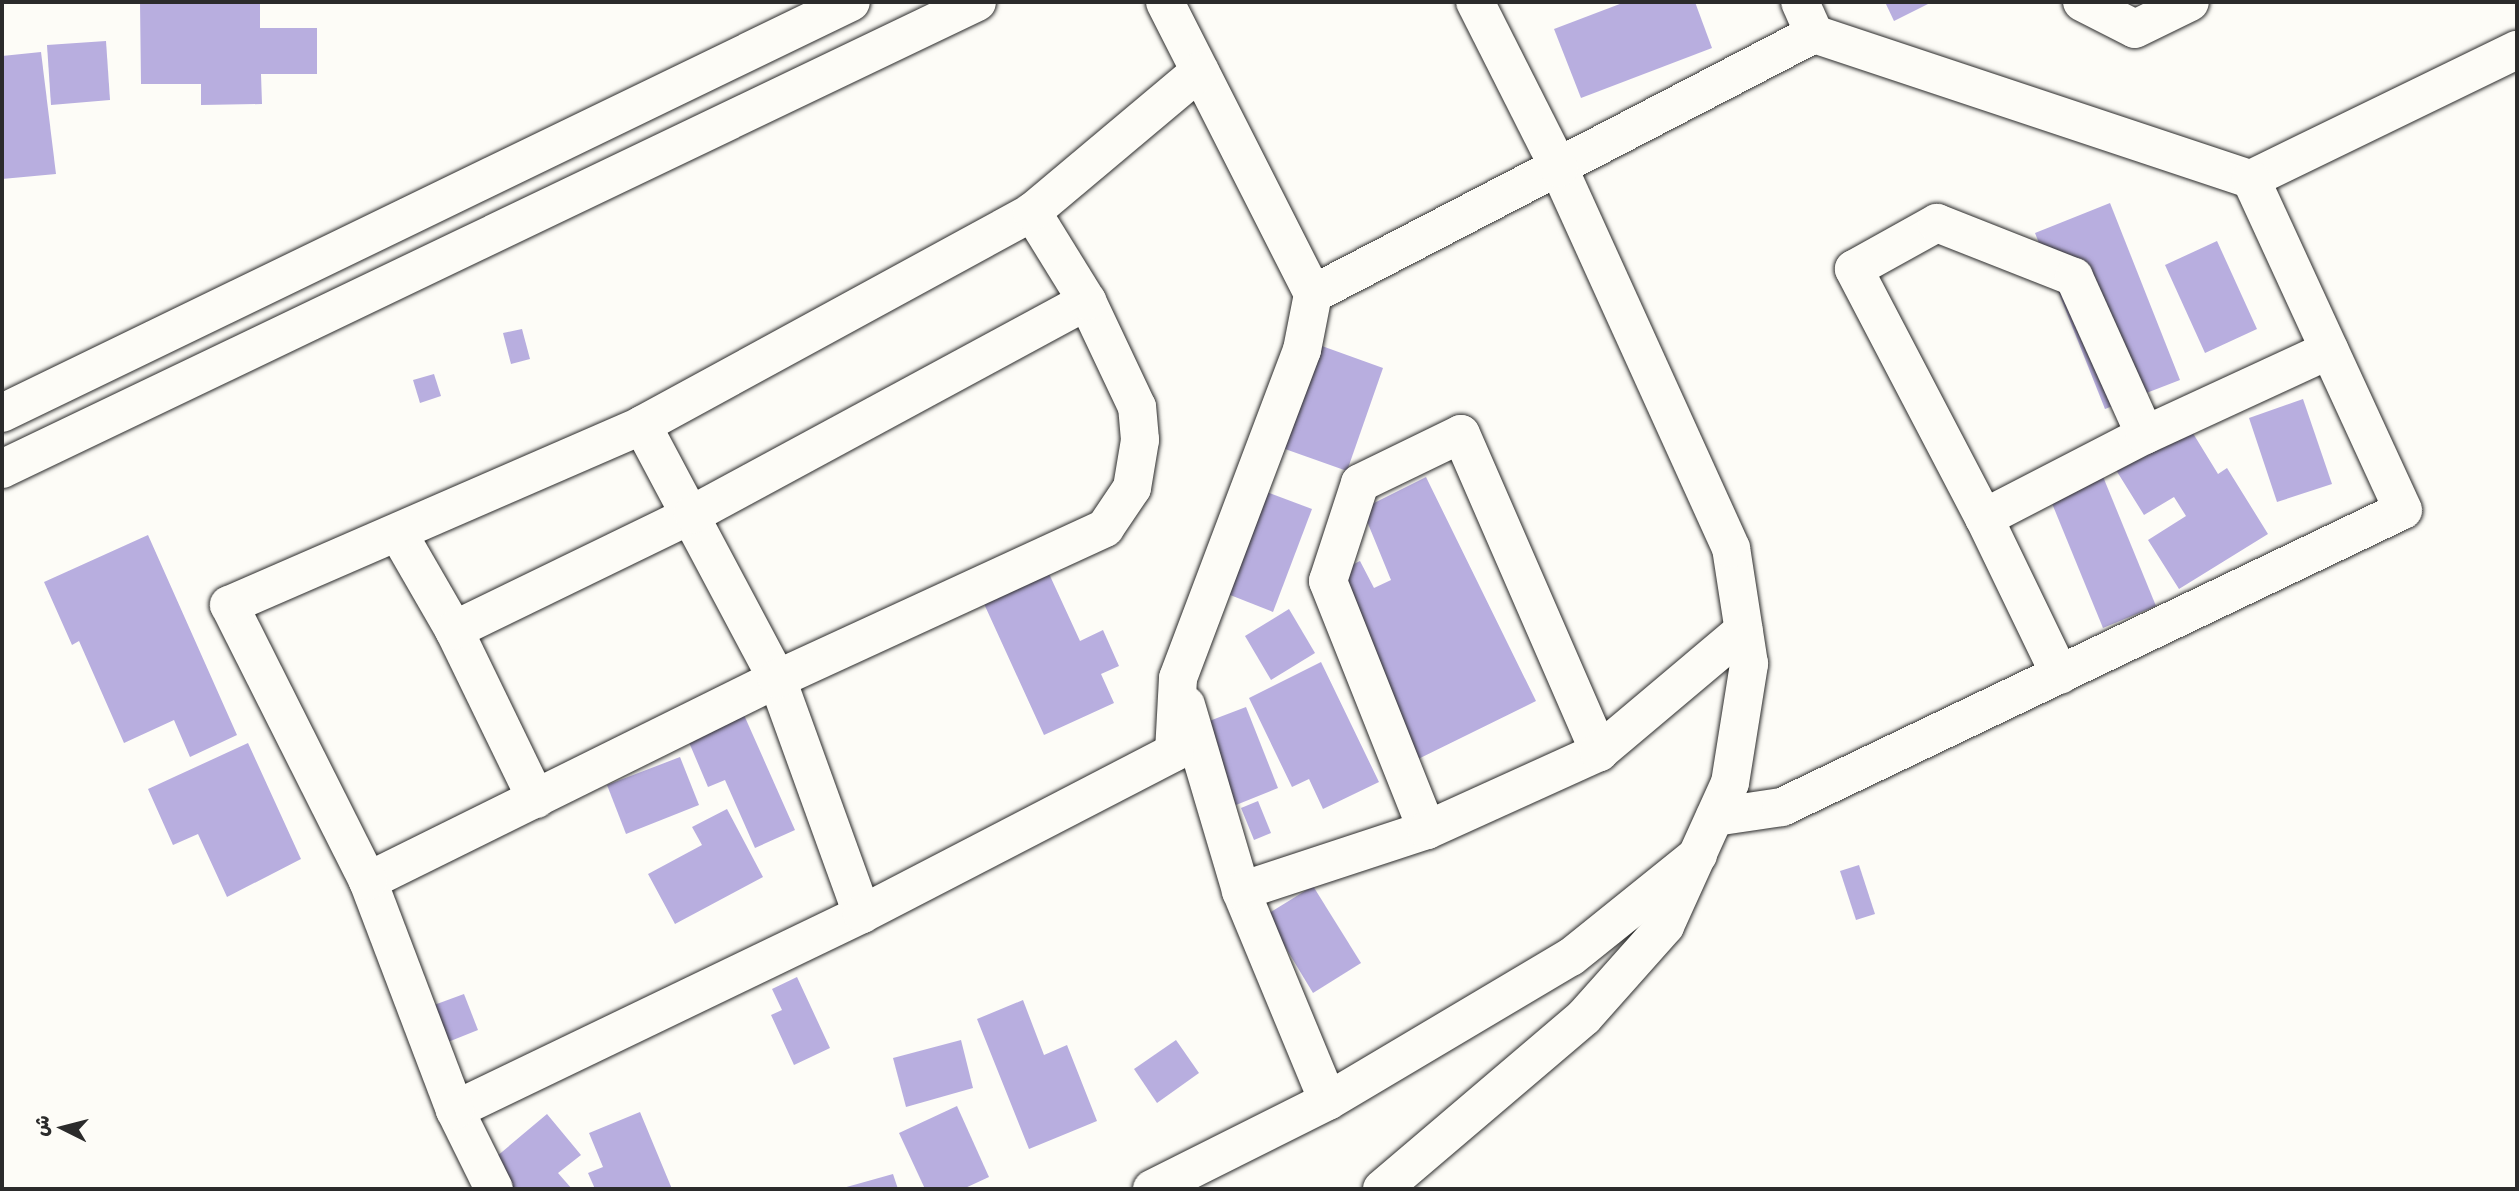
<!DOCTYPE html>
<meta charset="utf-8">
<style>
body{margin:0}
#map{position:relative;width:2519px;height:1191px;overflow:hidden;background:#fdfcf7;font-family:"Shantell Sans","Playpen Sans Arabic",sans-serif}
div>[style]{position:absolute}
.building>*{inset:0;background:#b8aedf}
.roads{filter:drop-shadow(0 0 2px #2b2b2b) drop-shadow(0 0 2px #2b2b2b)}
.minor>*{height:38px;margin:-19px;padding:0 19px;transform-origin:19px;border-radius:19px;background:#fdfcf7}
.tertiary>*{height:38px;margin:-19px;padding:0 19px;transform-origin:19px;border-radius:19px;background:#fdfcf7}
.secondary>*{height:38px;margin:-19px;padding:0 19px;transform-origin:19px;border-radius:19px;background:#fdfcf7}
span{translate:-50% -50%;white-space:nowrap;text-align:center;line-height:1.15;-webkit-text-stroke:7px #fdfcf7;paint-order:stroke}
.frame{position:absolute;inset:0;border:4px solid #2b2b2b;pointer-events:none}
.north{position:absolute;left:28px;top:1093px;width:70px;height:70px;-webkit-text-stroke:5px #fdfcf7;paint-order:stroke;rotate:276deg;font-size:19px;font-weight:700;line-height:28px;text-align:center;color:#2b2b2b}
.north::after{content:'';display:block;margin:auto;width:24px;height:32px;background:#2b2b2b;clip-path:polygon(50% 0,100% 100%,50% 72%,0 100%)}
</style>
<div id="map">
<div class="building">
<i style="clip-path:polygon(140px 2px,260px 2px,260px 28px,317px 28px,317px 74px,261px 74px,262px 104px,201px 105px,201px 84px,141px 84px)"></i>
<i style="clip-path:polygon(1625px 2px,1695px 2px,1712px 48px,1581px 98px,1554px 29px)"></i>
<i style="clip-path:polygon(1885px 2px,1932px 2px,1894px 21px)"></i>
<i style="clip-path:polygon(106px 41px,110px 100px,51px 105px,47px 45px)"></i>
<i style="clip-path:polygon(41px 52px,56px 174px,2px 179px,2px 56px)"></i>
<i style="clip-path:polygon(2110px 203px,2180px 380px,2105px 409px,2035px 233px)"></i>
<i style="clip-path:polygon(2217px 241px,2257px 329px,2205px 353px,2165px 265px)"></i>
<i style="clip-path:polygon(522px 329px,530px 359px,511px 364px,503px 333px)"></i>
<i style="clip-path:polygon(1308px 341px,1383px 368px,1347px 471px,1271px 444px)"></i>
<i style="clip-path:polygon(434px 374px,441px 396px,420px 403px,413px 380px)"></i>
<i style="clip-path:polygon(2303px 399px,2332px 484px,2277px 502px,2249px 418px)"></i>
<i style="clip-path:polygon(2183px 417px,2218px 474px,2227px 468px,2268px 534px,2179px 589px,2148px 540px,2186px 516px,2174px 497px,2144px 515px,2111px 462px)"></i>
<i style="clip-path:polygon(2095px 457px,2156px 606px,2103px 628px,2042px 479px)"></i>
<i style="clip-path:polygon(1426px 477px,1536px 701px,1406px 765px,1317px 582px,1360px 561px,1374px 588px,1391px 580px,1362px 509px)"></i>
<i style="clip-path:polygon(1259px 489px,1312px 509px,1273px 612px,1220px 591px)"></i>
<i style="clip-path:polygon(148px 535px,237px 735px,190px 757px,174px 720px,124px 743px,79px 641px,72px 645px,44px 582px)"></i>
<i style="clip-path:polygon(1045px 565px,1080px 641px,1103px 630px,1119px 666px,1101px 674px,1114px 703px,1044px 735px,980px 595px)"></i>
<i style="clip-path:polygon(1289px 609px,1315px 653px,1271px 680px,1245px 636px)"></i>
<i style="clip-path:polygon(1321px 662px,1379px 782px,1323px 809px,1309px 779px,1292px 787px,1249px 698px)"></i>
<i style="clip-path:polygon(1246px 707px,1278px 788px,1236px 805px,1204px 723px)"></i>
<i style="clip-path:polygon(744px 715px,795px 830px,755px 848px,725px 780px,708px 787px,688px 740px)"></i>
<i style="clip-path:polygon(248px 743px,301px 859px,227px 897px,198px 834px,173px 845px,148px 789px)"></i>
<i style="clip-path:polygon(680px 757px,699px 805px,626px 834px,607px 785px)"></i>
<i style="clip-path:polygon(1258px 801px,1271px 833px,1254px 840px,1241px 808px)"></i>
<i style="clip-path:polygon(727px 809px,763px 877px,675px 924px,648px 874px,702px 845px,692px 827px)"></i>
<i style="clip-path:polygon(1859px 865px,1875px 914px,1856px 920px,1840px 871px)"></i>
<i style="clip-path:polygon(1313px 886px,1361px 963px,1313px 993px,1266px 915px)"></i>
<i style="clip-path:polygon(797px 977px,830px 1048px,794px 1065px,771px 1015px,782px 1010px,772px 989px)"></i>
<i style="clip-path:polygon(464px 994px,478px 1030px,448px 1042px,434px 1005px)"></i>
<i style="clip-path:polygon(1023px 1000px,1044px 1055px,1067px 1045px,1097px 1121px,1029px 1149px,977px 1019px)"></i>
<i style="clip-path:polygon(961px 1040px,973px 1088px,906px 1107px,893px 1058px)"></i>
<i style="clip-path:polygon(1176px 1040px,1199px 1073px,1157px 1103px,1134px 1069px)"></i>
<i style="clip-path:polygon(957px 1106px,989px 1177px,963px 1189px,925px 1189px,899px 1133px)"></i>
<i style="clip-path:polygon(640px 1112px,672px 1189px,595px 1189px,588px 1173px,603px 1167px,589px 1133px)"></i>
<i style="clip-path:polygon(547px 1114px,581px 1155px,558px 1173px,572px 1189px,513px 1189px,490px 1162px)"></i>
<i style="clip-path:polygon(893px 1174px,898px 1189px,843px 1189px,843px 1188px)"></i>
</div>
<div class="roads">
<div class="minor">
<i style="left:1800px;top:2px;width:35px;rotate:66deg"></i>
<i style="left:2082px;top:2px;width:59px;rotate:27deg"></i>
<i style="left:2135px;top:29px;width:61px;rotate:-26.1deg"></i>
<i style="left:1313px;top:294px;width:564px;rotate:-27.43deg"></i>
<i style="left:1814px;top:34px;width:460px;rotate:18.4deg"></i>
<i style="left:2251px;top:179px;width:296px;rotate:-25.9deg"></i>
<i style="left:642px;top:425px;width:288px;rotate:62deg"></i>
<i style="left:777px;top:679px;width:250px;rotate:70.1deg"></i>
<i style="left:1984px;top:518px;width:281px;rotate:-117.6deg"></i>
<i style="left:1854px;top:269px;width:95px;rotate:-29deg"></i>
<i style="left:1937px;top:223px;width:147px;rotate:21.5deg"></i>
<i style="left:2074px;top:277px;width:173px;rotate:65.8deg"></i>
<i style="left:398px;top:533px;width:112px;rotate:60deg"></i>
<i style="left:454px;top:630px;width:188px;rotate:64.1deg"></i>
<i style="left:454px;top:630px;width:266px;rotate:-25.9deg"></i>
<i style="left:693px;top:514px;width:448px;rotate:-28.4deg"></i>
<i style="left:2060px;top:675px;width:174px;rotate:-115.8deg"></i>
<i style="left:1984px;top:518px;width:181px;rotate:-27.3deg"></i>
<i style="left:2145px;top:435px;width:203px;rotate:-24.8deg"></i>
<i style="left:1186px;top:705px;width:194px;rotate:73.5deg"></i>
<i style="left:1241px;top:891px;width:227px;rotate:67.5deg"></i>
<i style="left:1715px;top:817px;width:68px;rotate:-8.5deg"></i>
<i style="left:1782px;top:807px;width:688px;rotate:-25.56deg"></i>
<i style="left:2403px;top:510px;width:364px;rotate:-114.7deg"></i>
<i style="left:1427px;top:830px;width:268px;rotate:-111.7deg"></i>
<i style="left:1328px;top:581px;width:103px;rotate:-71.9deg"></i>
<i style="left:1360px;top:483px;width:112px;rotate:-25.9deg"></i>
<i style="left:1461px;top:434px;width:347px;rotate:66.5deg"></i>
<i style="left:368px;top:881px;width:456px;rotate:-26.3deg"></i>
<i style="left:777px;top:679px;width:361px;rotate:-24.7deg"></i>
<i style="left:1105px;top:528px;width:48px;rotate:-56deg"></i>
<i style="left:1132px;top:488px;width:49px;rotate:-80.5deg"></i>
<i style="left:1140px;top:440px;width:33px;rotate:-95deg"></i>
<i style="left:1137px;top:407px;width:117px;rotate:-115.3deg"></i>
<i style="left:1087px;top:301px;width:105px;rotate:-121.7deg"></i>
<i style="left:1241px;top:891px;width:196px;rotate:-18.2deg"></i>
<i style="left:1427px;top:830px;width:189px;rotate:-24.4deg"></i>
<i style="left:1599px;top:752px;width:189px;rotate:-40.1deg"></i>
<i style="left:455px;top:1110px;width:452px;rotate:-25.7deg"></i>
<i style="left:862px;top:914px;width:352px;rotate:-27.4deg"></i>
<i style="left:1174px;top:752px;width:74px;rotate:-86.9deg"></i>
<i style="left:1178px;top:678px;width:351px;rotate:-69.3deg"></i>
<i style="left:1302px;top:350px;width:57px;rotate:-78.9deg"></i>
<i style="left:1313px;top:294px;width:327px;rotate:-116.9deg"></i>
<i style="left:494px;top:1189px;width:88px;rotate:-116.3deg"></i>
<i style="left:455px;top:1110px;width:245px;rotate:-110.8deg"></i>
<i style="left:368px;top:881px;width:309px;rotate:-116.7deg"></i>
<i style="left:229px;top:605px;width:451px;rotate:-23.5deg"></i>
<i style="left:642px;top:425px;width:444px;rotate:-28.6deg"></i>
<i style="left:1032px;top:212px;width:219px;rotate:-40deg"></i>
<i style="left:1152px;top:1189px;width:197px;rotate:-26.6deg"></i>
<i style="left:1328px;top:1101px;width:282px;rotate:-30.7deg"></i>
<i style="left:1571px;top:957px;width:163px;rotate:-38.8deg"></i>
</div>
<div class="tertiary">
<i style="left:2px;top:413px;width:943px;rotate:-25.83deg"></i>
<i style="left:2px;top:469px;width:1081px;rotate:-25.59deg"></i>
</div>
<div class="secondary">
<i style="left:1382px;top:1189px;width:265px;rotate:-40.4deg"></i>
<i style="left:1584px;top:1017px;width:122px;rotate:-48.3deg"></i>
<i style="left:1665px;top:926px;width:157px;rotate:-65.6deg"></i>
<i style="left:1730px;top:783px;width:121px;rotate:-80.9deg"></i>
<i style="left:1749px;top:664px;width:117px;rotate:-98.8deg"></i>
<i style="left:1731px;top:548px;width:417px;rotate:-114.4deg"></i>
<i style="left:1559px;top:168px;width:186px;rotate:-116.8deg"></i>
</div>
</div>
<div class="frame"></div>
<div class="north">ش</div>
</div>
